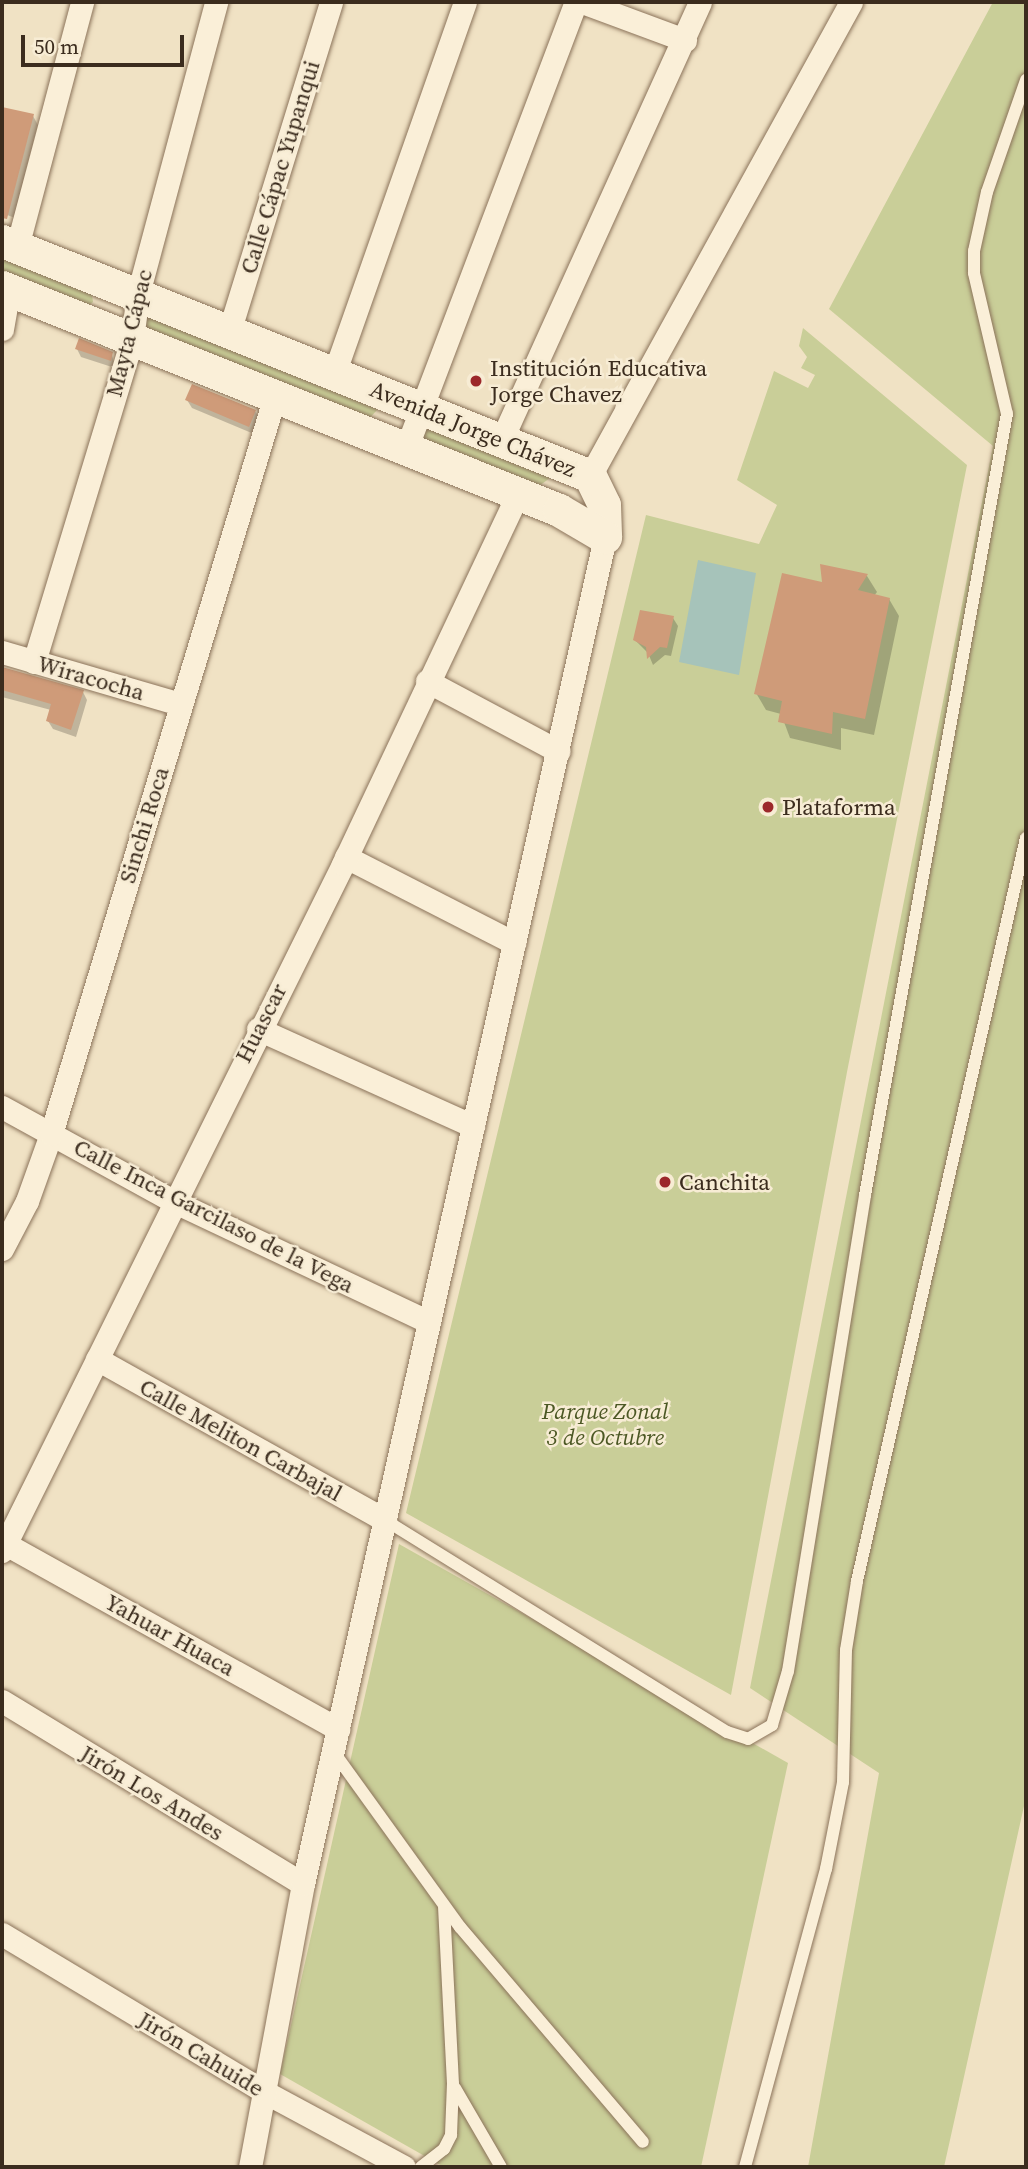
<!DOCTYPE html>
<meta charset="utf-8">
<style>
body{margin:0}
#map{position:relative;width:1028px;height:2169px;overflow:hidden;background:#f0e2c4;font-family:"Source Serif 4",serif}
div>[style]{position:absolute}
.green>*{inset:0;background:#c9ce98}
.water>*{inset:0;background:#a6c3ba}
.shadow>*{inset:0;background:#0003}
.building>*{inset:0;background:#cf9b79}
.roads{filter:drop-shadow(0 0 2px #8b735a) drop-shadow(0 0 2px #8b735a)}
.lane>*{height:12px;margin:-6px;padding:0 6px;transform-origin:6px;border-radius:6px;background:#faefd8}
.street>*{height:23px;margin:-11.5px;padding:0 11.5px;transform-origin:11.5px;border-radius:11.5px;background:#faefd8}
.secondary>*{height:33px;margin:-16.5px;padding:0 16.5px;transform-origin:16.5px;border-radius:16.5px;background:#faefd8}
.dots>*{width:19px;height:19px;translate:-50% -50%;box-sizing:border-box;border:4px solid #f7ecd4;border-radius:50%}
span{translate:-50% -50%;white-space:nowrap;text-align:center;line-height:1.15;-webkit-text-stroke:5px #f7ecd4;paint-order:stroke}
.street-label{font-size:23px;color:#3b2c1e}
.poi-label{font-size:23px;color:#3b2c1e}
.left{translate:0 -50%;text-align:left}
.park-label{font-size:23px;color:#4c5824;font-style:italic}
.frame{position:absolute;inset:0;border:4px solid #3b2c1e;pointer-events:none}
.scale{position:absolute;left:21px;top:35px;width:163px;height:32px;box-sizing:border-box;border:4px solid #3b2c1e;border-top:0;padding-left:9px;font-size:21px;line-height:24px;white-space:nowrap;color:#3b2c1e;-webkit-text-stroke:5px #f7ecd4;paint-order:stroke}
</style>
<div id="map">
<div class="green">
<i style="clip-path:polygon(993px 2px,1026px 2px,1026px 1797px,944px 2167px,808px 2167px,879px 1773px,750px 1688px,993px 446px,829px 309px)"></i>
<i style="clip-path:polygon(2px 253px,91px 289px,93px 302px,85px 309px,2px 276px)"></i>
<i style="clip-path:polygon(147px 310px,372px 397px,377px 410px,367px 421px,145px 330px,139px 321px)"></i>
<i style="clip-path:polygon(803px 328px,967px 465px,847px 1072px,731px 1695px,406px 1513px,646px 515px,759px 544px,777px 505px,737px 480px,774px 371px,808px 388px,815px 375px,801px 368px,807px 357px,799px 346px)"></i>
<i style="clip-path:polygon(429px 420px,550px 478px,539px 486px,418px 441px)"></i>
<i style="clip-path:polygon(399px 1544px,788px 1763px,701px 2167px,444px 2167px,280px 2074px)"></i>
</div>
<div class="water">
<i style="clip-path:polygon(698px 560px,756px 573px,739px 675px,679px 662px)"></i>
</div>
<div class="shadow">
<i style="clip-path:polygon(2px 109px,33px 116px,38px 125px,15px 218px,2px 213px)"></i>
<i style="clip-path:polygon(77px 349px,112px 354px,115px 368px,81px 357px)"></i>
<i style="clip-path:polygon(187px 400px,255px 411px,260px 419px,254px 434px,192px 408px)"></i>
<i style="clip-path:polygon(822px 566px,867px 576px,877px 592px,874px 596px,889px 599px,899px 616px,874px 735px,841px 728px,841px 750px,790px 738px,781px 714px,766px 710px,756px 693px,824px 584px)"></i>
<i style="clip-path:polygon(673px 618px,678px 626px,671px 656px,665px 655px,653px 665px,648px 653px,635px 640px)"></i>
<i style="clip-path:polygon(2px 670px,83px 692px,87px 700px,76px 737px,53px 729px,48px 721px,51px 710px,2px 697px)"></i>
</div>
<div class="building">
<i style="clip-path:polygon(2px 107px,34px 114px,7px 219px,2px 218px)"></i>
<i style="clip-path:polygon(79px 338px,113px 352px,111px 361px,75px 349px)"></i>
<i style="clip-path:polygon(192px 384px,256px 410px,249px 427px,185px 400px)"></i>
<i style="clip-path:polygon(820px 564px,868px 574px,858px 590px,890px 598px,865px 719px,833px 712px,832px 734px,778px 722px,782px 701px,754px 694px,782px 573px,822px 582px)"></i>
<i style="clip-path:polygon(640px 610px,674px 616px,667px 648px,660px 647px,647px 659px,646px 647px,633px 640px)"></i>
<i style="clip-path:polygon(2px 667px,84px 690px,71px 730px,46px 721px,51px 704px,2px 690px)"></i>
</div>
<div class="roads">
<div class="lane">
<i style="left:385px;top:1520px;width:402px;rotate:31.8deg"></i>
<i style="left:727px;top:1732px;width:22px;rotate:18deg"></i>
<i style="left:748px;top:1739px;width:28px;rotate:-30deg"></i>
<i style="left:772px;top:1725px;width:56px;rotate:-73.5deg"></i>
<i style="left:788px;top:1671px;width:482px;rotate:-80.8deg"></i>
<i style="left:865px;top:1195px;width:794px;rotate:-79.7deg"></i>
<i style="left:1007px;top:414px;width:145px;rotate:-103.2deg"></i>
<i style="left:974px;top:273px;width:22px;rotate:-90deg"></i>
<i style="left:974px;top:251px;width:60px;rotate:-77.6deg"></i>
<i style="left:987px;top:192px;width:119px;rotate:-70.8deg"></i>
<i style="left:333px;top:1751px;width:217px;rotate:54.2deg"></i>
<i style="left:460px;top:1927px;width:282px;rotate:49.6deg"></i>
<i style="left:455px;top:2088px;width:91px;rotate:59.8deg"></i>
<i style="left:421px;top:2167px;width:29px;rotate:-38deg"></i>
<i style="left:444px;top:2149px;width:16px;rotate:-63deg"></i>
<i style="left:451px;top:2135px;width:51px;rotate:-87.8deg"></i>
<i style="left:453px;top:2084px;width:178px;rotate:-92.9deg"></i>
<i style="left:745px;top:2167px;width:309px;rotate:-74.8deg"></i>
<i style="left:826px;top:1869px;width:89px;rotate:-78.9deg"></i>
<i style="left:843px;top:1782px;width:132px;rotate:-88.7deg"></i>
<i style="left:846px;top:1650px;width:70px;rotate:-80.9deg"></i>
<i style="left:857px;top:1581px;width:762px;rotate:-77.19deg"></i>
</div>
<div class="street">
<i style="left:582px;top:2px;width:110px;rotate:20.3deg"></i>
<i style="left:17px;top:247px;width:253px;rotate:-75.1deg"></i>
<i style="left:2px;top:329px;width:40px;rotate:-80deg"></i>
<i style="left:229px;top:332px;width:345px;rotate:-72.8deg"></i>
<i style="left:334px;top:374px;width:394px;rotate:-70.6deg"></i>
<i style="left:501px;top:441px;width:482px;rotate:-65.6deg"></i>
<i style="left:406px;top:449px;width:478px;rotate:-69.2deg"></i>
<i style="left:590px;top:476px;width:541px;rotate:-61.16deg"></i>
<i style="left:2px;top:652px;width:185px;rotate:16.3deg"></i>
<i style="left:34px;top:662px;width:338px;rotate:-73.1deg"></i>
<i style="left:132px;top:339px;width:45px;rotate:-82.4deg"></i>
<i style="left:138px;top:294px;width:302px;rotate:-75deg"></i>
<i style="left:427px;top:681px;width:149px;rotate:28.1deg"></i>
<i style="left:346px;top:857px;width:189px;rotate:27.1deg"></i>
<i style="left:258px;top:1029px;width:236px;rotate:24.3deg"></i>
<i style="left:2px;top:1107px;width:195px;rotate:28.8deg"></i>
<i style="left:173px;top:1201px;width:283px;rotate:25.3deg"></i>
<i style="left:2px;top:1249px;width:54px;rotate:-62.5deg"></i>
<i style="left:27px;top:1201px;width:71px;rotate:-70.3deg"></i>
<i style="left:51px;top:1134px;width:771px;rotate:-73.12deg"></i>
<i style="left:97px;top:1359px;width:330px;rotate:29.2deg"></i>
<i style="left:2px;top:1542px;width:385px;rotate:29.1deg"></i>
<i style="left:2px;top:1551px;width:767px;rotate:-63.6deg"></i>
<i style="left:343px;top:864px;width:410px;rotate:-64.7deg"></i>
<i style="left:2px;top:1701px;width:352px;rotate:31.3deg"></i>
<i style="left:2px;top:1934px;width:305px;rotate:31deg"></i>
<i style="left:263px;top:2091px;width:160px;rotate:28.3deg"></i>
<i style="left:250px;top:2167px;width:288px;rotate:-79.4deg"></i>
<i style="left:303px;top:1884px;width:1380px;rotate:-77.36deg"></i>
</div>
<div class="secondary">
<i style="left:2px;top:241px;width:633px;rotate:21.78deg"></i>
<i style="left:590px;top:476px;width:32px;rotate:64deg"></i>
<i style="left:604px;top:505px;width:32px;rotate:88deg"></i>
<i style="left:2px;top:287px;width:600px;rotate:21.82deg"></i>
<i style="left:559px;top:510px;width:53px;rotate:30.4deg"></i>
</div>
</div>
<div class="dots">
<i style="left:476px;top:381px;background:#9c282b"></i>
<i style="left:768px;top:807px;background:#9c282b"></i>
<i style="left:665px;top:1182px;background:#9c282b"></i>
</div>
<div class="street-label">
<span style="left:280px;top:167px;rotate:-73deg">Calle Cápac Yupanqui</span>
<span style="left:129px;top:333px;rotate:-76deg">Mayta Cápac</span>
<span style="left:473px;top:429px;rotate:22deg">Avenida Jorge Chávez</span>
<span style="left:91px;top:678px;rotate:16deg">Wiracocha</span>
<span style="left:144px;top:825px;rotate:-73deg">Sinchi Roca</span>
<span style="left:261px;top:1023px;rotate:-63deg">Huascar</span>
<span style="left:214px;top:1216px;rotate:27deg">Calle Inca Garcilaso de la Vega</span>
<span style="left:241px;top:1440px;rotate:29deg">Calle Meliton Carbajal</span>
<span style="left:170px;top:1635px;rotate:29deg">Yahuar Huaca</span>
<span style="left:152px;top:1793px;rotate:31deg">Jirón Los Andes</span>
<span style="left:201px;top:2054px;rotate:31deg">Jirón Cahuide</span>
</div>
<div class="poi-label">
<span class="left" style="left:490px;top:381px">Institución Educativa<br>Jorge Chavez</span>
<span class="left" style="left:782px;top:807px">Plataforma</span>
<span class="left" style="left:679px;top:1182px">Canchita</span>
</div>
<div class="park-label">
<span style="left:605px;top:1424px">Parque Zonal<br>3 de Octubre</span>
</div>
<div class="frame"></div>
<div class="scale">50 m</div>
</div>
